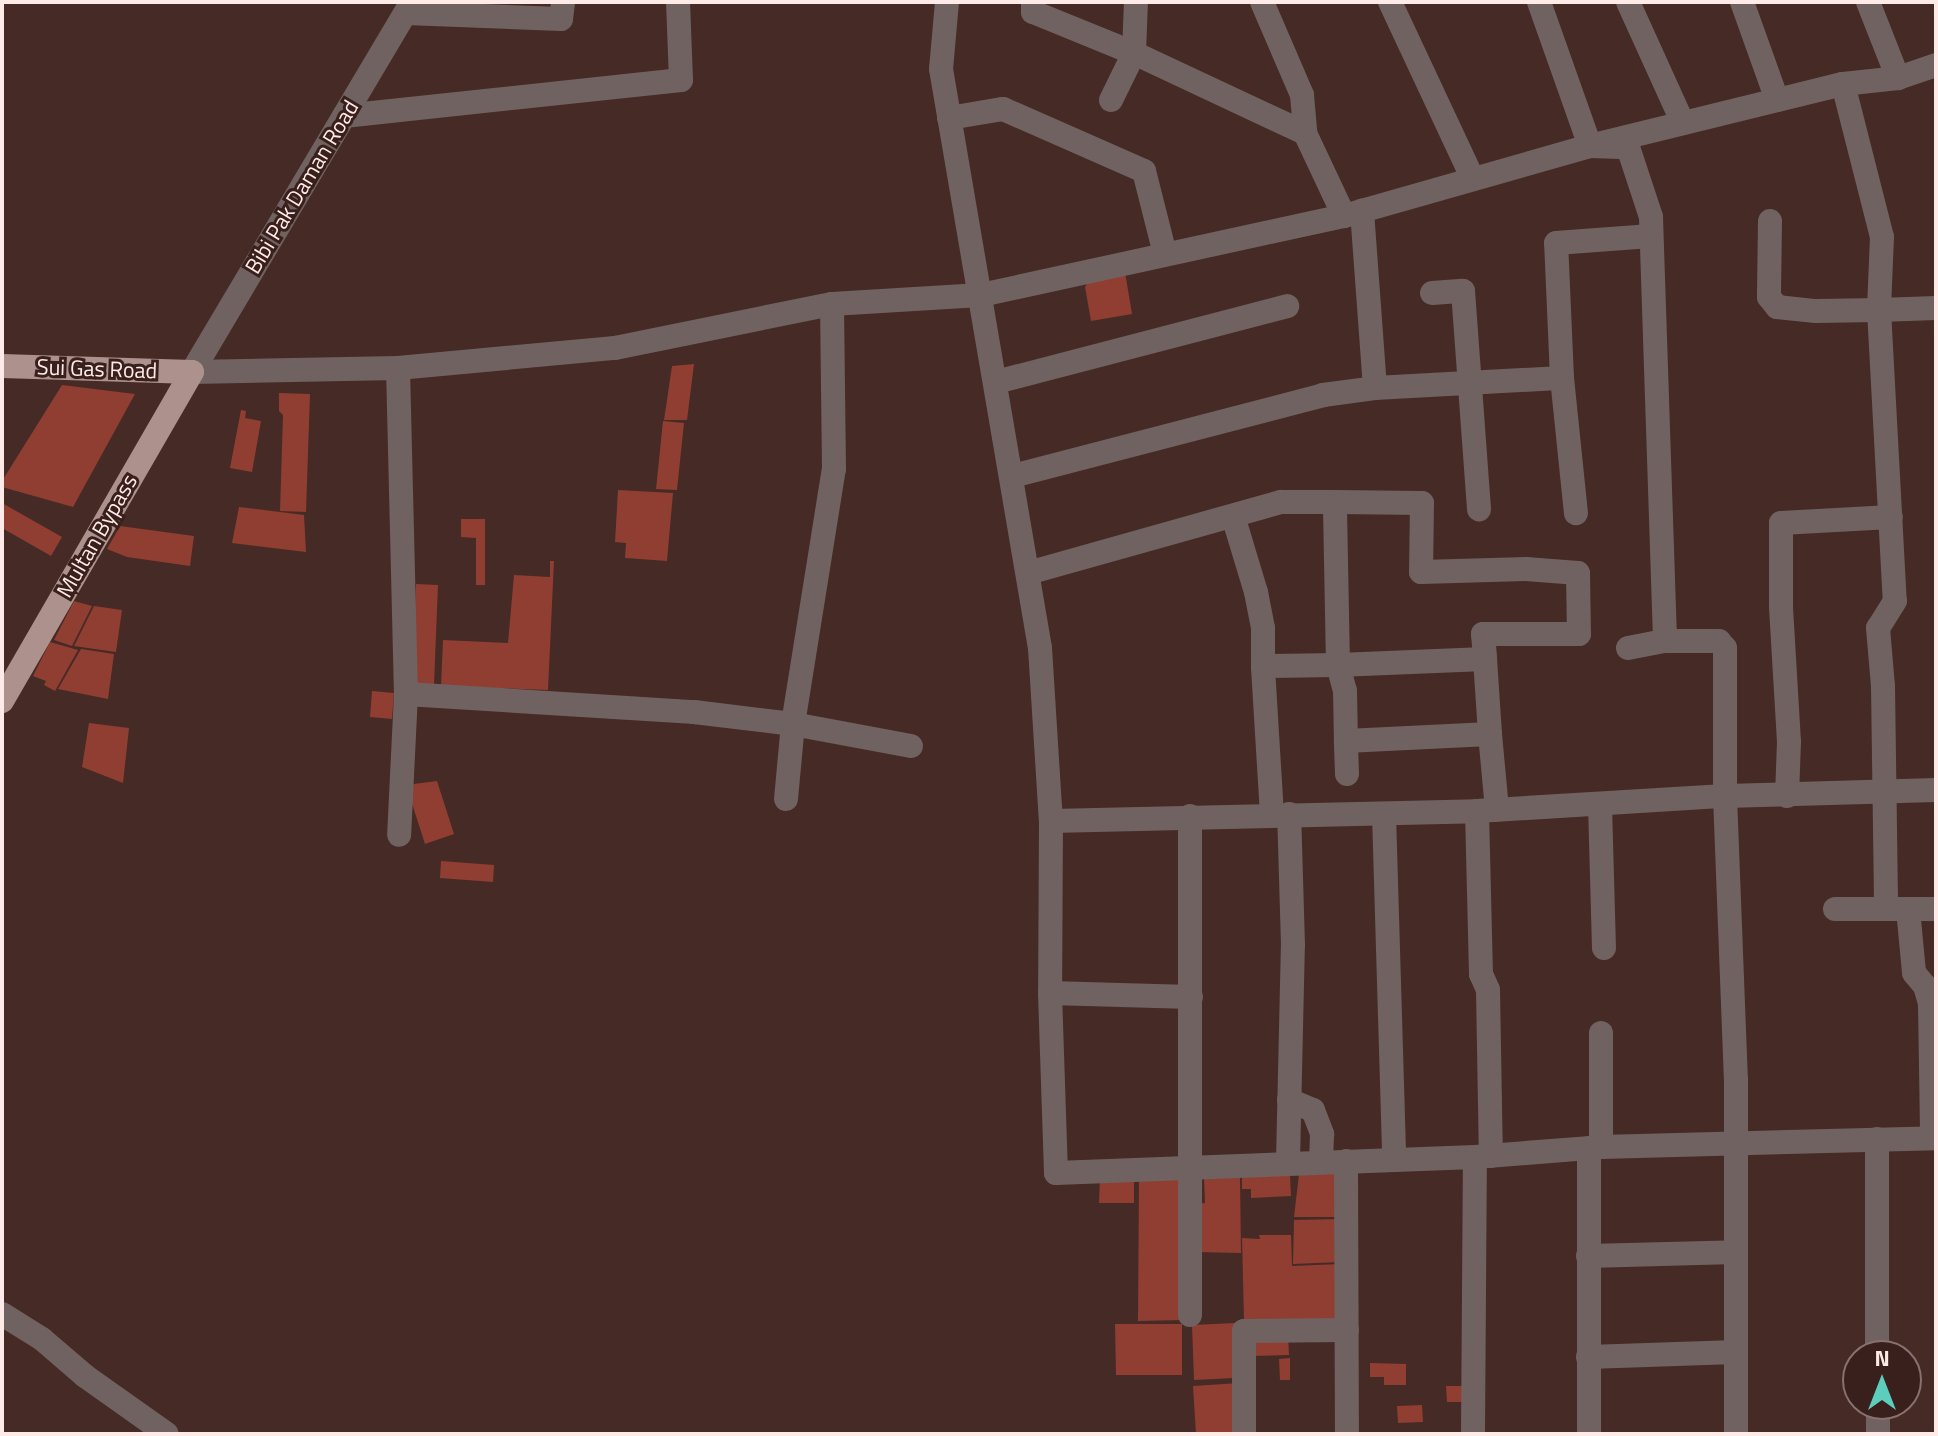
<!DOCTYPE html>
<style>
body{margin:0}
#map{position:relative;width:1938px;height:1436px;overflow:hidden;background:#452a25;font-family:"Titillium Web",sans-serif}
div>[style]{position:absolute}
.building>*{inset:0;background:#903e32}
.minor>*{height:24px;margin:-12px;padding:0 12px;transform-origin:12px;border-radius:12px;background:#706260}
.major>*{height:24px;margin:-12px;padding:0 12px;transform-origin:12px;border-radius:12px;background:#ad918c}
span{translate:-50% -50%;white-space:nowrap;text-align:center;line-height:1.15;-webkit-text-stroke:6px #3a201c;paint-order:stroke}
.street-label{font-size:22px;color:#feebe8}
.frame{position:absolute;inset:0;border:4px solid #feebe8;pointer-events:none}
.north{position:absolute;left:1842px;top:1340px;width:80px;height:80px;box-sizing:border-box;background:#3a201c;border:2px solid #88716e;border-radius:50%;rotate:0deg;font-size:22px;font-weight:700;line-height:32px;text-align:center;color:#feebe8}
.north::after{content:'';display:block;margin:auto;width:28px;height:36px;background:#5ccebb;clip-path:polygon(50% 0,100% 100%,50% 72%,0 100%)}
</style>
<div id="map">
<div class="building">
<i style="clip-path:polygon(1125px 272px,1132px 314px,1091px 321px,1085px 287px,1091px 278px)"></i>
<i style="clip-path:polygon(694px 364px,687px 420px,664px 420px,672px 366px)"></i>
<i style="clip-path:polygon(62px 385px,135px 394px,73px 507px,2px 487px,2px 481px)"></i>
<i style="clip-path:polygon(279px 393px,310px 394px,306px 512px,280px 511px,283px 415px,279px 411px)"></i>
<i style="clip-path:polygon(241px 410px,246px 411px,245px 418px,261px 421px,252px 472px,230px 468px)"></i>
<i style="clip-path:polygon(663px 421px,684px 423px,677px 490px,656px 489px)"></i>
<i style="clip-path:polygon(618px 490px,673px 493px,667px 561px,625px 558px,626px 543px,615px 542px)"></i>
<i style="clip-path:polygon(2px 503px,62px 537px,51px 556px,2px 528px)"></i>
<i style="clip-path:polygon(239px 507px,304px 515px,306px 552px,232px 543px)"></i>
<i style="clip-path:polygon(461px 519px,485px 519px,485px 585px,476px 585px,476px 538px,461px 537px)"></i>
<i style="clip-path:polygon(120px 526px,194px 536px,190px 566px,127px 557px,107px 549px)"></i>
<i style="clip-path:polygon(550px 561px,554px 561px,548px 690px,441px 686px,443px 640px,508px 643px,514px 575px,550px 577px)"></i>
<i style="clip-path:polygon(416px 584px,438px 585px,434px 685px,412px 684px)"></i>
<i style="clip-path:polygon(74px 601px,92px 606px,72px 646px,54px 640px)"></i>
<i style="clip-path:polygon(94px 606px,122px 610px,116px 652px,74px 646px)"></i>
<i style="clip-path:polygon(50px 642px,78px 650px,55px 691px,44px 685px,46px 681px,33px 676px)"></i>
<i style="clip-path:polygon(81px 649px,114px 654px,108px 699px,58px 689px)"></i>
<i style="clip-path:polygon(372px 691px,394px 693px,392px 719px,370px 717px)"></i>
<i style="clip-path:polygon(89px 723px,129px 728px,123px 783px,82px 767px)"></i>
<i style="clip-path:polygon(437px 781px,454px 834px,425px 844px,406px 785px)"></i>
<i style="clip-path:polygon(441px 861px,494px 865px,493px 882px,440px 878px)"></i>
<i style="clip-path:polygon(1299px 1174px,1342px 1174px,1343px 1217px,1294px 1217px)"></i>
<i style="clip-path:polygon(1290px 1175px,1291px 1196px,1251px 1198px,1251px 1189px,1242px 1189px,1242px 1177px)"></i>
<i style="clip-path:polygon(1183px 1176px,1184px 1320px,1138px 1321px,1139px 1177px)"></i>
<i style="clip-path:polygon(1240px 1177px,1241px 1253px,1196px 1252px,1195px 1204px,1205px 1203px,1204px 1178px)"></i>
<i style="clip-path:polygon(1100px 1178px,1134px 1179px,1134px 1203px,1099px 1203px)"></i>
<i style="clip-path:polygon(1341px 1219px,1341px 1262px,1293px 1264px,1294px 1220px)"></i>
<i style="clip-path:polygon(1259px 1235px,1291px 1235px,1292px 1266px,1340px 1264px,1340px 1321px,1244px 1321px,1242px 1238px,1260px 1239px)"></i>
<i style="clip-path:polygon(1235px 1323px,1235px 1378px,1194px 1380px,1192px 1325px)"></i>
<i style="clip-path:polygon(1115px 1324px,1182px 1324px,1182px 1375px,1116px 1375px)"></i>
<i style="clip-path:polygon(1288px 1335px,1289px 1355px,1251px 1356px,1250px 1336px)"></i>
<i style="clip-path:polygon(1290px 1358px,1290px 1380px,1280px 1380px,1279px 1359px)"></i>
<i style="clip-path:polygon(1370px 1363px,1406px 1364px,1406px 1385px,1384px 1385px,1384px 1377px,1370px 1377px)"></i>
<i style="clip-path:polygon(1239px 1383px,1239px 1434px,1196px 1434px,1193px 1386px)"></i>
<i style="clip-path:polygon(1446px 1386px,1466px 1386px,1467px 1402px,1447px 1402px)"></i>
<i style="clip-path:polygon(1422px 1405px,1423px 1422px,1398px 1423px,1397px 1406px)"></i>
</div>
<div class="minor">
<i style="left:947px;top:2px;width:67px;rotate:95.1deg"></i>
<i style="left:941px;top:69px;width:587px;rotate:80.3deg"></i>
<i style="left:1040px;top:648px;width:173px;rotate:86.4deg"></i>
<i style="left:1051px;top:821px;width:172px;rotate:90.3deg"></i>
<i style="left:1050px;top:993px;width:180px;rotate:88.1deg"></i>
<i style="left:1056px;top:1173px;width:419px;rotate:-2.2deg"></i>
<i style="left:1475px;top:1157px;width:126px;rotate:-4.5deg"></i>
<i style="left:1601px;top:1147px;width:335px;rotate:-1.5deg"></i>
<i style="left:1033px;top:2px;width:10px;rotate:90deg"></i>
<i style="left:1033px;top:12px;width:109px;rotate:22.1deg"></i>
<i style="left:1134px;top:53px;width:189px;rotate:25.1deg"></i>
<i style="left:1262px;top:2px;width:101px;rotate:66.7deg"></i>
<i style="left:1302px;top:95px;width:38px;rotate:85deg"></i>
<i style="left:1305px;top:133px;width:92px;rotate:64.8deg"></i>
<i style="left:1390px;top:2px;width:195px;rotate:64.9deg"></i>
<i style="left:1539px;top:2px;width:153px;rotate:70.5deg"></i>
<i style="left:1590px;top:146px;width:38px;rotate:2deg"></i>
<i style="left:1628px;top:147px;width:74px;rotate:71.8deg"></i>
<i style="left:1651px;top:217px;width:424px;rotate:88.1deg"></i>
<i style="left:1628px;top:2px;width:133px;rotate:65.6deg"></i>
<i style="left:1742px;top:2px;width:104px;rotate:70.3deg"></i>
<i style="left:1868px;top:2px;width:82px;rotate:68.5deg"></i>
<i style="left:406px;top:13px;width:155px;rotate:2.2deg"></i>
<i style="left:561px;top:19px;width:17px;rotate:-83deg"></i>
<i style="left:1843px;top:84px;width:158px;rotate:75.7deg"></i>
<i style="left:1882px;top:237px;width:73px;rotate:92.4deg"></i>
<i style="left:1879px;top:310px;width:57px;rotate:-2deg"></i>
<i style="left:1111px;top:100px;width:52px;rotate:-63.9deg"></i>
<i style="left:1134px;top:53px;width:51px;rotate:-87.8deg"></i>
<i style="left:344px;top:116px;width:339px;rotate:-6.1deg"></i>
<i style="left:681px;top:80px;width:78px;rotate:-92.2deg"></i>
<i style="left:949px;top:118px;width:55px;rotate:-9.5deg"></i>
<i style="left:1003px;top:109px;width:154px;rotate:23.7deg"></i>
<i style="left:1144px;top:171px;width:86px;rotate:75.8deg"></i>
<i style="left:1770px;top:221px;width:76px;rotate:90.8deg"></i>
<i style="left:1769px;top:297px;width:13px;rotate:51deg"></i>
<i style="left:1777px;top:307px;width:39px;rotate:6deg"></i>
<i style="left:1816px;top:311px;width:63px;rotate:-0.9deg"></i>
<i style="left:1879px;top:310px;width:291px;rotate:86.9deg"></i>
<i style="left:1895px;top:601px;width:32px;rotate:122deg"></i>
<i style="left:1878px;top:628px;width:58px;rotate:85.1deg"></i>
<i style="left:1883px;top:686px;width:223px;rotate:89.2deg"></i>
<i style="left:1432px;top:293px;width:31px;rotate:-4deg"></i>
<i style="left:1463px;top:291px;width:219px;rotate:85.8deg"></i>
<i style="left:398px;top:368px;width:326px;rotate:88.6deg"></i>
<i style="left:406px;top:694px;width:141px;rotate:92.8deg"></i>
<i style="left:192px;top:372px;width:206px;rotate:-1.1deg"></i>
<i style="left:398px;top:368px;width:218px;rotate:-5.3deg"></i>
<i style="left:615px;top:348px;width:221px;rotate:-11.5deg"></i>
<i style="left:832px;top:304px;width:149px;rotate:-3.5deg"></i>
<i style="left:981px;top:295px;width:371px;rotate:-12.3deg"></i>
<i style="left:1344px;top:216px;width:256px;rotate:-15.9deg"></i>
<i style="left:1590px;top:146px;width:260px;rotate:-13.8deg"></i>
<i style="left:1843px;top:84px;width:55px;rotate:-6.2deg"></i>
<i style="left:1898px;top:78px;width:40px;rotate:-18.9deg"></i>
<i style="left:192px;top:372px;width:430px;rotate:-59.3deg"></i>
<i style="left:1562px;top:378px;width:136px;rotate:84.1deg"></i>
<i style="left:996px;top:382px;width:301px;rotate:-14.6deg"></i>
<i style="left:1375px;top:388px;width:187px;rotate:-3.1deg"></i>
<i style="left:1562px;top:378px;width:135px;rotate:-92.5deg"></i>
<i style="left:1556px;top:243px;width:95px;rotate:-4.2deg"></i>
<i style="left:1013px;top:476px;width:320px;rotate:-14.6deg"></i>
<i style="left:1323px;top:395px;width:52px;rotate:-7.7deg"></i>
<i style="left:1375px;top:388px;width:178px;rotate:-94.2deg"></i>
<i style="left:1233px;top:516px;width:79px;rotate:73.2deg"></i>
<i style="left:1256px;top:592px;width:37px;rotate:79deg"></i>
<i style="left:1263px;top:628px;width:38px;rotate:90deg"></i>
<i style="left:1028px;top:573px;width:263px;rotate:-15.7deg"></i>
<i style="left:1281px;top:502px;width:54px"></i>
<i style="left:1335px;top:502px;width:87px;rotate:0.7deg"></i>
<i style="left:1422px;top:503px;width:69px;rotate:90.8deg"></i>
<i style="left:1421px;top:572px;width:105px;rotate:-1.6deg"></i>
<i style="left:1526px;top:569px;width:52px;rotate:4.4deg"></i>
<i style="left:1578px;top:573px;width:61px;rotate:89.1deg"></i>
<i style="left:1579px;top:634px;width:96px;rotate:180deg"></i>
<i style="left:1483px;top:634px;width:25px;rotate:85deg"></i>
<i style="left:1485px;top:659px;width:147px;rotate:177.7deg"></i>
<i style="left:1338px;top:665px;width:163px;rotate:-91.1deg"></i>
<i style="left:1628px;top:648px;width:38px;rotate:-11deg"></i>
<i style="left:1665px;top:641px;width:54px"></i>
<i style="left:1719px;top:641px;width:9px;rotate:49deg"></i>
<i style="left:1725px;top:648px;width:148px;rotate:90deg"></i>
<i style="left:1725px;top:796px;width:283px;rotate:87.8deg"></i>
<i style="left:1736px;top:1079px;width:355px;rotate:90deg"></i>
<i style="left:406px;top:694px;width:289px;rotate:3.6deg"></i>
<i style="left:694px;top:712px;width:100px;rotate:6.9deg"></i>
<i style="left:793px;top:724px;width:120px;rotate:10.6deg"></i>
<i style="left:1490px;top:734px;width:76px;rotate:84.7deg"></i>
<i style="left:1347px;top:774px;width:33px;rotate:-92deg"></i>
<i style="left:1346px;top:741px;width:144px;rotate:-2.8deg"></i>
<i style="left:1490px;top:734px;width:75px;rotate:-93.8deg"></i>
<i style="left:1787px;top:796px;width:54px;rotate:-87.9deg"></i>
<i style="left:1789px;top:742px;width:136px;rotate:-93.4deg"></i>
<i style="left:1781px;top:606px;width:83px;rotate:-90deg"></i>
<i style="left:1781px;top:523px;width:110px;rotate:-3.1deg"></i>
<i style="left:786px;top:799px;width:75px;rotate:-84.7deg"></i>
<i style="left:793px;top:724px;width:258px;rotate:-80.9deg"></i>
<i style="left:834px;top:469px;width:165px;rotate:-90.7deg"></i>
<i style="left:1600px;top:805px;width:143px;rotate:88.4deg"></i>
<i style="left:1477px;top:811px;width:163px;rotate:88.6deg"></i>
<i style="left:1481px;top:974px;width:17px;rotate:66deg"></i>
<i style="left:1488px;top:990px;width:166px;rotate:89deg"></i>
<i style="left:1384px;top:814px;width:345px;rotate:88.3deg"></i>
<i style="left:1272px;top:815px;width:149px;rotate:-93.5deg"></i>
<i style="left:1263px;top:666px;width:75px;rotate:-0.8deg"></i>
<i style="left:1338px;top:665px;width:27px;rotate:75deg"></i>
<i style="left:1345px;top:691px;width:50px;rotate:88.9deg"></i>
<i style="left:1190px;top:816px;width:499px;rotate:90deg"></i>
<i style="left:1051px;top:821px;width:426px;rotate:-1.3deg"></i>
<i style="left:1477px;top:811px;width:248px;rotate:-3.5deg"></i>
<i style="left:1725px;top:796px;width:211px;rotate:-1.6deg"></i>
<i style="left:1835px;top:909px;width:73px"></i>
<i style="left:1908px;top:909px;width:64px;rotate:84.6deg"></i>
<i style="left:1914px;top:973px;width:17px;rotate:50deg"></i>
<i style="left:1925px;top:986px;width:19px;rotate:74deg"></i>
<i style="left:1930px;top:1004px;width:134px;rotate:89.1deg"></i>
<i style="left:1908px;top:909px;width:28px"></i>
<i style="left:1050px;top:993px;width:141px;rotate:1.6deg"></i>
<i style="left:1601px;top:1033px;width:114px;rotate:90deg"></i>
<i style="left:1289px;top:1100px;width:26px;rotate:23deg"></i>
<i style="left:1313px;top:1110px;width:26px;rotate:69deg"></i>
<i style="left:1322px;top:1134px;width:27px;rotate:92deg"></i>
<i style="left:1877px;top:1139px;width:217px;rotate:90deg"></i>
<i style="left:1288px;top:1161px;width:216px;rotate:-88.7deg"></i>
<i style="left:1293px;top:945px;width:131px;rotate:-91.7deg"></i>
<i style="left:1346px;top:1161px;width:273px;rotate:89.8deg"></i>
<i style="left:1588px;top:1256px;width:148px;rotate:-1.5deg"></i>
<i style="left:2px;top:1314px;width:47px;rotate:32deg"></i>
<i style="left:42px;top:1339px;width:57px;rotate:40.7deg"></i>
<i style="left:85px;top:1376px;width:100px;rotate:35.3deg"></i>
<i style="left:1588px;top:1357px;width:148px;rotate:-1.9deg"></i>
<i style="left:1878px;top:1404px;width:30px;rotate:90deg"></i>
<i style="left:1244px;top:1434px;width:103px;rotate:-90deg"></i>
<i style="left:1244px;top:1331px;width:103px;rotate:-0.6deg"></i>
<i style="left:1473px;top:1434px;width:277px;rotate:-89.6deg"></i>
<i style="left:1589px;top:1434px;width:286px;rotate:-90deg"></i>
</div>
<div class="major">
<i style="left:2px;top:366px;width:190px;rotate:1.8deg"></i>
<i style="left:192px;top:372px;width:380px;rotate:120deg"></i>
</div>
<div class="street-label">
<span style="left:302px;top:187px;rotate:-59deg">Bibi Pak Daman Road</span>
<span style="left:97px;top:369px;rotate:2deg">Sui Gas Road</span>
<span style="left:97px;top:536px;rotate:-60deg">Multan Bypass</span>
</div>
<div class="frame"></div>
<div class="north">N</div>
</div>
